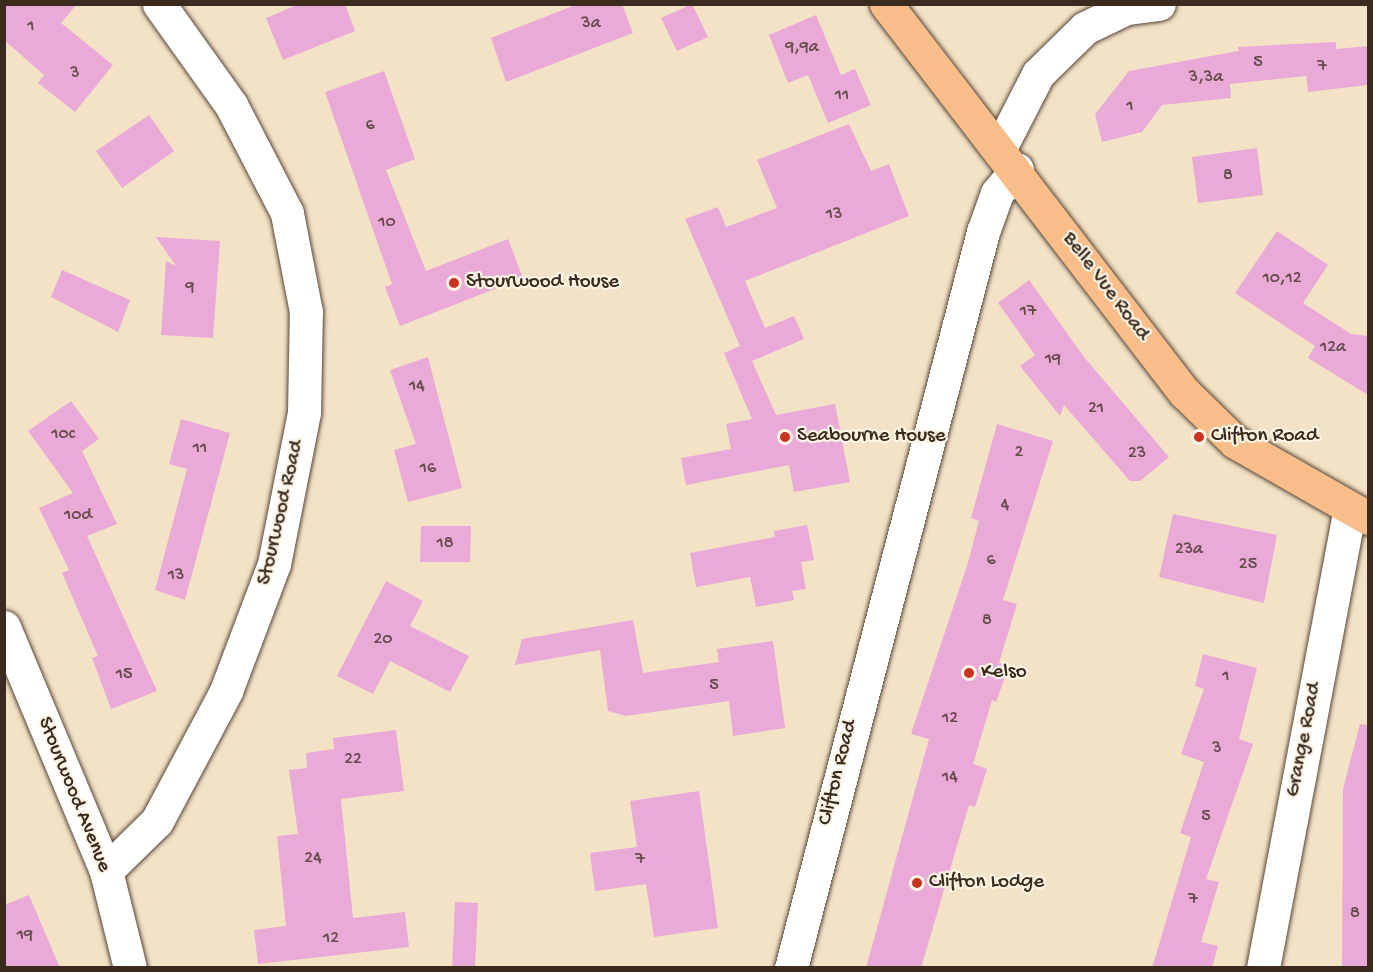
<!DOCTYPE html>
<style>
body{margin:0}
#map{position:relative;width:1373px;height:972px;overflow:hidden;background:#f4e2c6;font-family:"Gochi Hand",sans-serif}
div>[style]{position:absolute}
.building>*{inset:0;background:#e9aad7}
.roads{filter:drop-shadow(0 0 2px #574637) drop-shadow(0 0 2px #574637)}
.minor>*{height:33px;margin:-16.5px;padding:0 16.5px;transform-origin:16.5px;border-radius:16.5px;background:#fff}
.major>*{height:33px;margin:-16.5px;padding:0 16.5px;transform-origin:16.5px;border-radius:16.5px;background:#f8bd89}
.dots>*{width:16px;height:16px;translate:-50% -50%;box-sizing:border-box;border:3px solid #fcf5e5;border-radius:50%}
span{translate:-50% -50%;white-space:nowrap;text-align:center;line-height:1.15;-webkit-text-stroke:4.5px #fcf5e5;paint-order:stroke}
.number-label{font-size:18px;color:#664a4c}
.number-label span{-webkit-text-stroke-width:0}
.poi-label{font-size:21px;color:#3b2a1e}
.left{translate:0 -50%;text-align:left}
.street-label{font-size:21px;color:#3b2a1e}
.frame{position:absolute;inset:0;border:6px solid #3b2a1e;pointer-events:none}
</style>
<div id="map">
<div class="building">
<i style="clip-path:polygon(4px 4px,77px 4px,61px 23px,113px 65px,75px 112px,38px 83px,44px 75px,4px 40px)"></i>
<i style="clip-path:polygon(299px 4px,345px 4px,355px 31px,283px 60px,266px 18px)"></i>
<i style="clip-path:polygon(578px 4px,622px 4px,633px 33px,506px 82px,491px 38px)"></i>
<i style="clip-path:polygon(692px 4px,708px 37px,677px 51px,661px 18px)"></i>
<i style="clip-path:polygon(816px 15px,841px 75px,855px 69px,871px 105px,828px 123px,808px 75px,788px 83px,769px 35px)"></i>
<i style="clip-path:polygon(1336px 42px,1336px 49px,1368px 46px,1368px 85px,1308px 92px,1306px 76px,1230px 84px,1231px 98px,1162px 105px,1142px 132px,1102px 142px,1095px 114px,1129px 71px,1239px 51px,1238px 47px)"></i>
<i style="clip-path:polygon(384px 71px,415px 159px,386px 170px,426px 271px,508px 239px,523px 278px,400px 326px,385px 287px,392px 284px,325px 92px)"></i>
<i style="clip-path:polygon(149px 115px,174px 151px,122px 188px,96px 151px)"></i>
<i style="clip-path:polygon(849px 124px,871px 171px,889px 164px,909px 216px,745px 281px,765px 328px,794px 316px,804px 339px,752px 361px,776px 415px,835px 404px,850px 482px,794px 492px,789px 465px,686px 485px,681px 458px,731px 449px,726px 424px,752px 419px,724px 353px,740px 346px,685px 219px,718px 207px,726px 227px,777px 208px,757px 160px)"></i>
<i style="clip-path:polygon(1257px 148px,1263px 195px,1198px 203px,1192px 157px)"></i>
<i style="clip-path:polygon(1277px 231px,1328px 265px,1303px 303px,1351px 334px,1368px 336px,1368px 395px,1308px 358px,1315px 346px,1235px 293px)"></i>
<i style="clip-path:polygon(156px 237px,220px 241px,213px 338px,161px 335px,166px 261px,176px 266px)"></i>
<i style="clip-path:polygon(62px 270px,130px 300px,118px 332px,51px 297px)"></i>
<i style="clip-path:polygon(1029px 280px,1084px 357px,1169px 457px,1140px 481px,1130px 481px,1064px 405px,1060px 416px,1020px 366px,1035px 355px,998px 303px)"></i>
<i style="clip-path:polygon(428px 357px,462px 488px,408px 502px,394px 450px,416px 444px,390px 370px)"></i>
<i style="clip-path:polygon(71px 401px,99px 439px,82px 451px,117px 524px,87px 536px,157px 691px,111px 709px,92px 658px,98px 656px,62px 573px,69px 570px,39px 508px,73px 493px,28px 431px)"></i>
<i style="clip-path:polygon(181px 419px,230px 433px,185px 600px,155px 590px,187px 469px,169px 464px)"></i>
<i style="clip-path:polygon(997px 424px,1053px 441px,1003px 600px,1017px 604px,999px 663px,1009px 666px,996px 702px,992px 700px,973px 764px,987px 769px,975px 807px,969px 805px,921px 968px,866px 968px,929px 739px,911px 734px,967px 566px,979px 521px,971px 518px)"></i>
<i style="clip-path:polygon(1173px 514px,1277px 535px,1264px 603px,1159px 577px)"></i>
<i style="clip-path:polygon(807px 525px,814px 560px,801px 562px,806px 589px,792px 591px,794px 600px,756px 607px,750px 577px,696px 587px,690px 553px,775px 537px,774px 531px)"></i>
<i style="clip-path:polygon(421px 526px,471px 526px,470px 562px,420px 562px)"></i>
<i style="clip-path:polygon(386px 581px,423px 601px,410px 626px,469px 656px,450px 692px,390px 661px,373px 694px,337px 676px)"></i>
<i style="clip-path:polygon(633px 620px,643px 673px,719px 662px,717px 649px,773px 641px,785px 728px,733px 736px,729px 701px,626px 716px,608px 711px,600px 650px,515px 665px,522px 639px)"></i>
<i style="clip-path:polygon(1203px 654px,1257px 668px,1239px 739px,1253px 744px,1206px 879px,1219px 882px,1201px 942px,1218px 946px,1212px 968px,1152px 968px,1191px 837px,1180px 833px,1204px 762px,1181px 754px,1204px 689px,1195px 686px)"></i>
<i style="clip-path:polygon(1360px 724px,1368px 725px,1368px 968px,1342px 968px,1343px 789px)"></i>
<i style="clip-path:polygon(396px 730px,404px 791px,341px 799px,353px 918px,405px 912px,409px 947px,258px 964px,254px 930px,286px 926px,277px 836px,298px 834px,289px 770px,307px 768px,306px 753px,334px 749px,333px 738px)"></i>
<i style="clip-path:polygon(699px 791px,718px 928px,654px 937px,646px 884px,595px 891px,590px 853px,637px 847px,630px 801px)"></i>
<i style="clip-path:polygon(29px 895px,60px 968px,4px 968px,4px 905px)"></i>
<i style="clip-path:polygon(455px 902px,478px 903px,475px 968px,452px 968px)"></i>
</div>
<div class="roads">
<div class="minor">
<i style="left:1000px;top:148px;width:83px;rotate:-62.8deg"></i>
<i style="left:1038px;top:74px;width:66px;rotate:-44.4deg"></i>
<i style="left:1085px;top:28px;width:46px;rotate:-26deg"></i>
<i style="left:1126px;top:8px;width:33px;rotate:-7deg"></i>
<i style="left:4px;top:627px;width:264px;rotate:67.3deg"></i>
<i style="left:106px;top:871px;width:100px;rotate:76.1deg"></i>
<i style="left:106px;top:871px;width:71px;rotate:-44.4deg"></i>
<i style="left:157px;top:821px;width:147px;rotate:-62deg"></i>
<i style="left:226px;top:691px;width:136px;rotate:-69.3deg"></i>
<i style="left:274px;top:564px;width:155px;rotate:-78.8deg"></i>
<i style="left:304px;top:412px;width:100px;rotate:-88.9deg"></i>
<i style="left:306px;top:312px;width:101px;rotate:-100.9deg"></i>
<i style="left:287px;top:213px;width:122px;rotate:-117.4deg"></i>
<i style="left:231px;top:105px;width:124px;rotate:-125.5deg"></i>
<i style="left:791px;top:968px;width:761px;rotate:-75.38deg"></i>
<i style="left:983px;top:232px;width:41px;rotate:-70.3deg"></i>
<i style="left:997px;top:193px;width:31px;rotate:-50deg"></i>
<i style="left:1263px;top:968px;width:464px;rotate:-79.3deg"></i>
</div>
<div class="major">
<i style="left:886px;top:4px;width:491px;rotate:52.5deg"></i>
<i style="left:1185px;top:393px;width:70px;rotate:44.4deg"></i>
<i style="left:1235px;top:442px;width:153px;rotate:29.7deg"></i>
</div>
</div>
<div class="dots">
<i style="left:454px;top:283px;background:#c8321e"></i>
<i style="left:785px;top:437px;background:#c8321e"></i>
<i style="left:1199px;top:437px;background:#c8321e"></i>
<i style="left:969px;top:673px;background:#c8321e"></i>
<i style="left:917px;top:883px;background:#c8321e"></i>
</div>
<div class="number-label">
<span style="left:591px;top:24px">3a</span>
<span style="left:31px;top:27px">1</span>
<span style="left:802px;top:48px">9,9a</span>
<span style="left:1258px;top:63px">5</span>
<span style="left:1322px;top:67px">7</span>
<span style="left:75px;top:74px">3</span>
<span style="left:1206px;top:78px">3,3a</span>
<span style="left:842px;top:96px">11</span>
<span style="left:1130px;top:107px">1</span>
<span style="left:370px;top:126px">6</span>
<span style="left:1228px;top:176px">8</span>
<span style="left:834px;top:215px">13</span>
<span style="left:387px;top:223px">10</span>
<span style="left:1282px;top:279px">10,12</span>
<span style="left:190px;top:288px">9</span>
<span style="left:1028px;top:312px">17</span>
<span style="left:1333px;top:348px">12a</span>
<span style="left:1053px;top:360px">19</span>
<span style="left:417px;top:387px">14</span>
<span style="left:1096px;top:409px">21</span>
<span style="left:63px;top:435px">10c</span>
<span style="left:200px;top:449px">11</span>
<span style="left:1019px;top:453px">2</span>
<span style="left:1137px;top:454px">23</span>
<span style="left:428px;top:469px">16</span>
<span style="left:1005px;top:506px">4</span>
<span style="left:78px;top:516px">10d</span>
<span style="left:445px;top:544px">18</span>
<span style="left:1189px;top:550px">23a</span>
<span style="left:991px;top:561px">6</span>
<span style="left:1248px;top:565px">25</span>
<span style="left:176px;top:576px">13</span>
<span style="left:987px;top:621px">8</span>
<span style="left:383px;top:640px">20</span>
<span style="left:124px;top:675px">15</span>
<span style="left:1226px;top:677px">1</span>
<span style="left:714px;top:686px">5</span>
<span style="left:950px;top:719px">12</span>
<span style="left:1217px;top:749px">3</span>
<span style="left:353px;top:760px">22</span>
<span style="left:950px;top:778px">14</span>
<span style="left:1206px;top:817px">5</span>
<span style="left:313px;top:859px">24</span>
<span style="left:640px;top:860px">7</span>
<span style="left:1193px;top:900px">7</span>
<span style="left:1355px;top:914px">8</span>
<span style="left:25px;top:936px">19</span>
<span style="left:331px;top:939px">12</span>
</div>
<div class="poi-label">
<span class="left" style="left:466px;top:283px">Stourwood House</span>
<span class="left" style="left:797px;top:437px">Seabourne House</span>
<span class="left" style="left:1211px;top:437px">Clifton Road</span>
<span class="left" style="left:981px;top:673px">Kelso</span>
<span class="left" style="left:929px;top:883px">Clifton Lodge</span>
</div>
<div class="street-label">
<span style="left:1105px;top:287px;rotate:53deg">Belle Vue Road</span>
<span style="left:282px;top:513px;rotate:-77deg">Stourwood Road</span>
<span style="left:1305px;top:740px;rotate:-79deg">Grange Road</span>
<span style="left:839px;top:773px;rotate:-76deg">Clifton Road</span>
<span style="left:73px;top:795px;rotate:68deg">Stourwood Avenue</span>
</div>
<div class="frame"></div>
</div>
